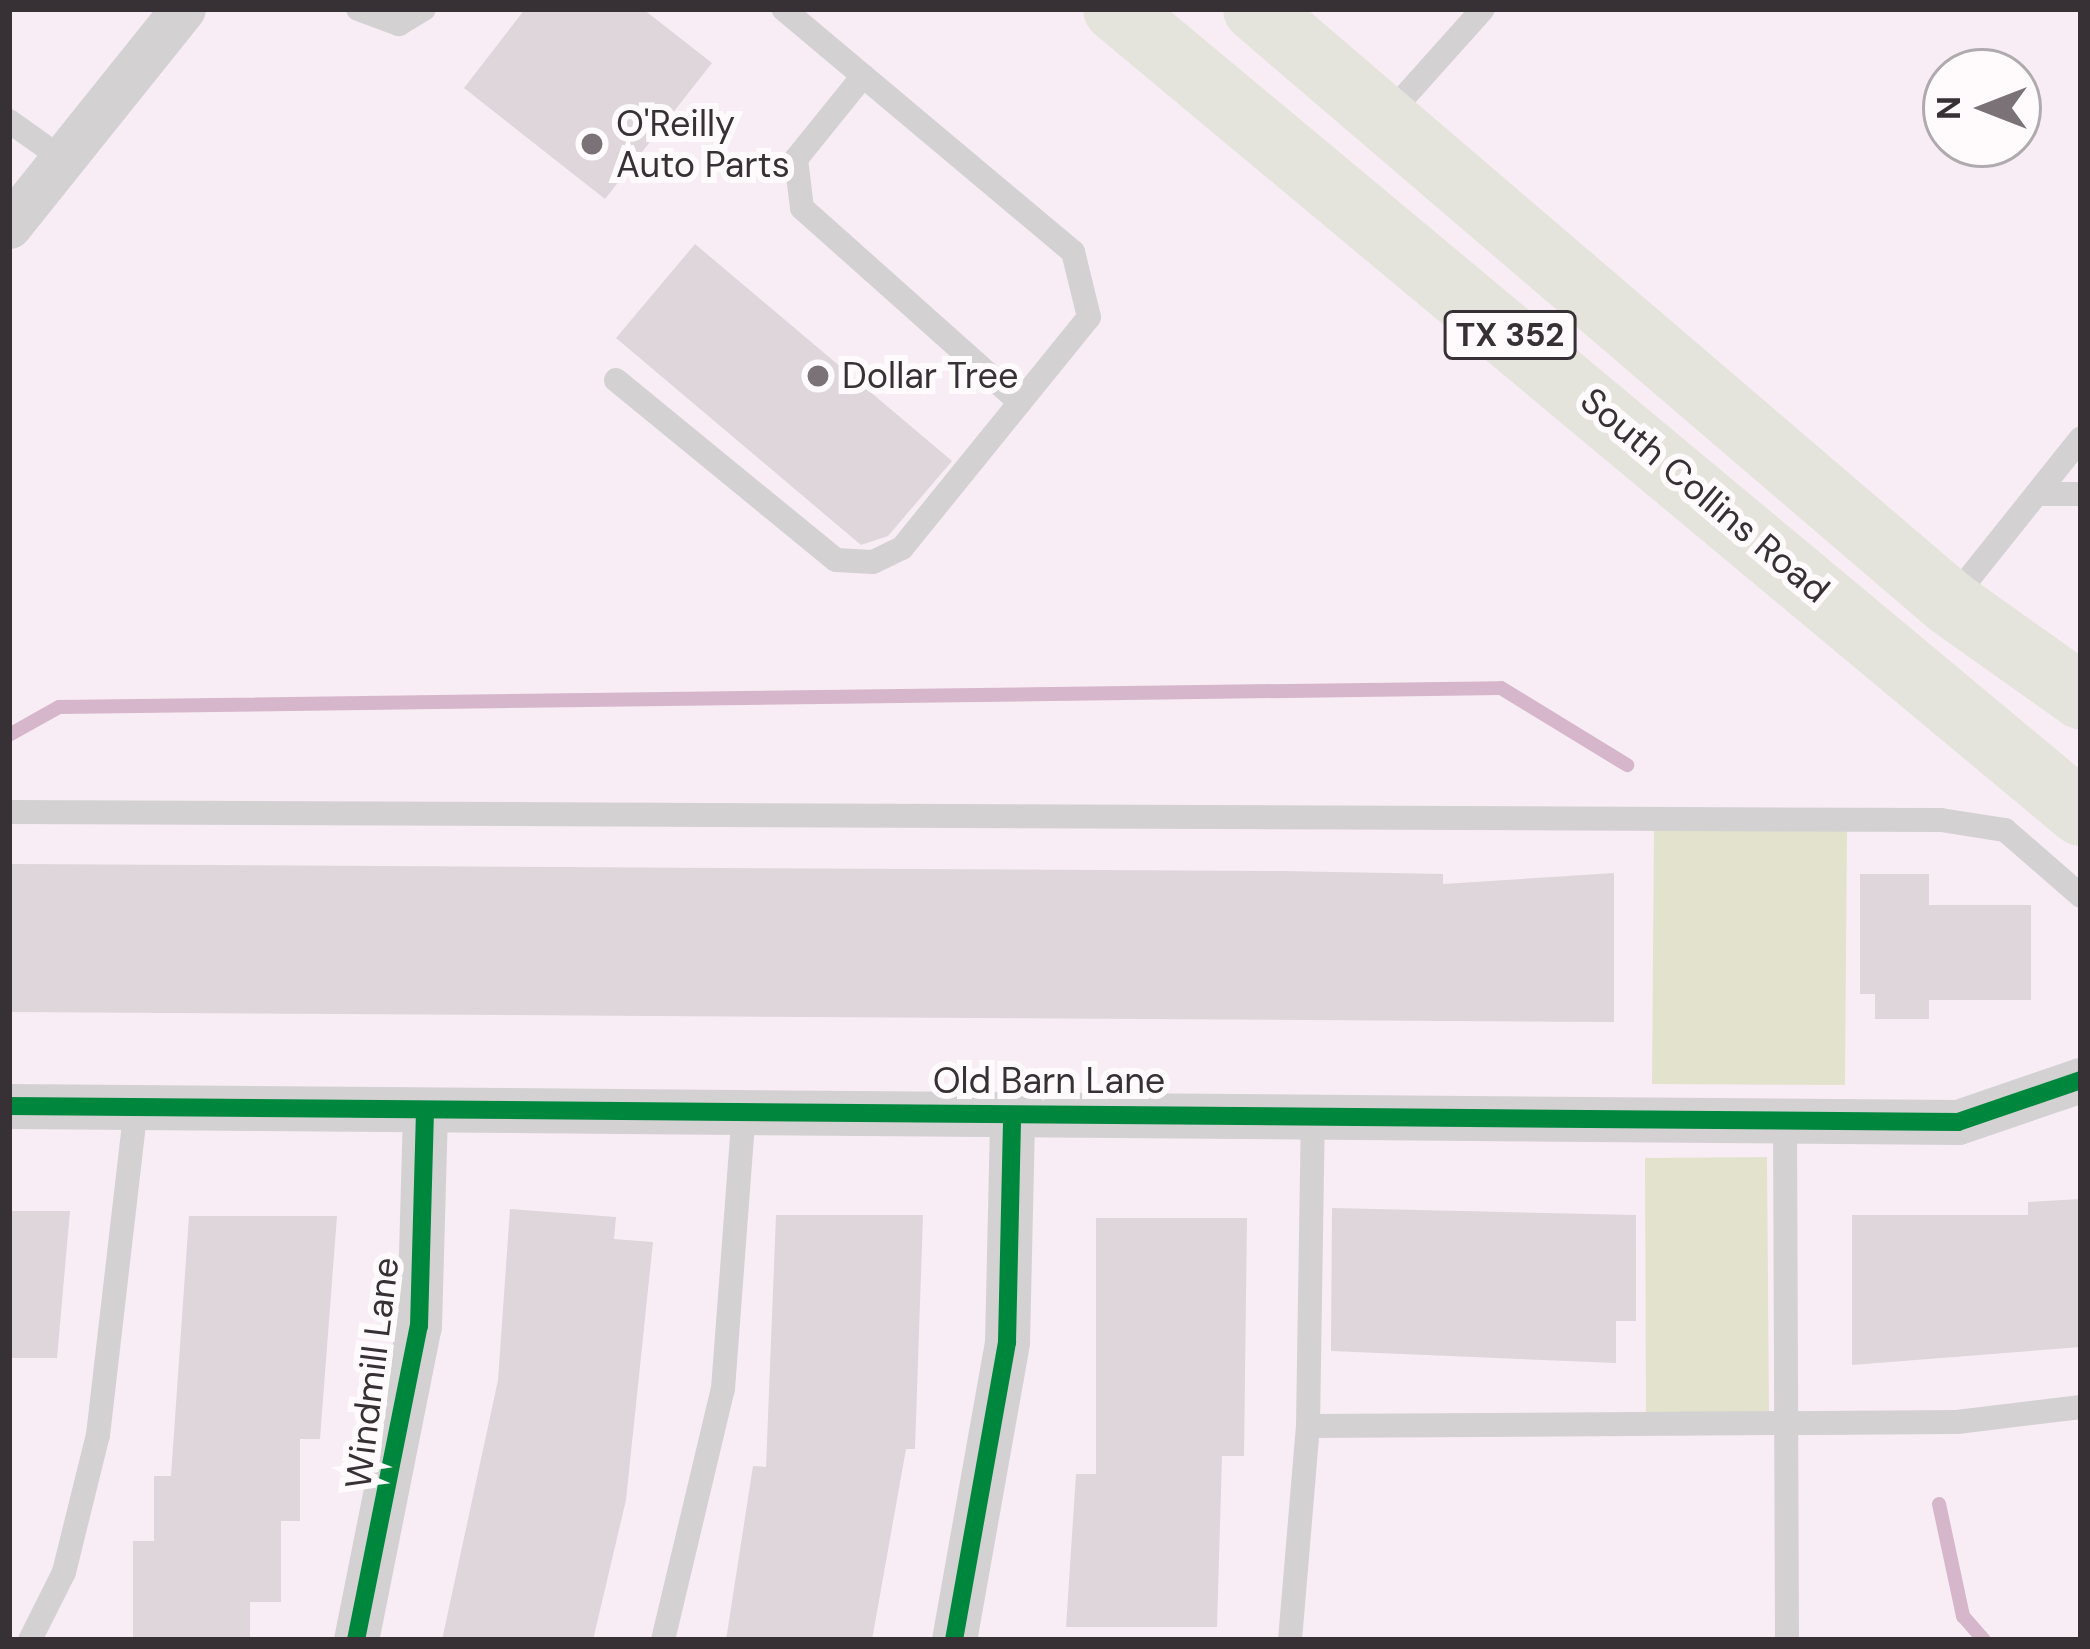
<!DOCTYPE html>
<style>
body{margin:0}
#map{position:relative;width:2090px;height:1649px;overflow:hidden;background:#f8edf4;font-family:"DM Sans",sans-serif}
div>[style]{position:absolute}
.green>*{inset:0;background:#e3e2cc}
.stream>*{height:14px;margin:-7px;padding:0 7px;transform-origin:7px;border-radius:7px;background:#d6b6cb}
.building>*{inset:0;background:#ded6db}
.service>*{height:24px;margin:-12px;padding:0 12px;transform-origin:12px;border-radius:12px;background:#d4d1d3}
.minor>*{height:45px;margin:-22.5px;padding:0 22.5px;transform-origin:22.5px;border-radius:22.5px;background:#d4d1d3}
.primary>*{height:66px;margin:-33px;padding:0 33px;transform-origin:33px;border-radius:33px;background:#e5e4dc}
.cycleway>*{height:18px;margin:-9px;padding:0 9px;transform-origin:9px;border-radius:9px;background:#00873e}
.dots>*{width:33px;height:33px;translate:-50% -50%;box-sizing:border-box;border:6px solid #fffbfd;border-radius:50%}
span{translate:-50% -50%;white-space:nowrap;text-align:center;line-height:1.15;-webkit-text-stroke:12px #fffbfd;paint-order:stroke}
.shield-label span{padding:3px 9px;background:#fffbfd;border:3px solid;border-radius:9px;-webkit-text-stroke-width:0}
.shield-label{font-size:33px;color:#373034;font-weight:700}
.poi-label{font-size:36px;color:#373034}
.left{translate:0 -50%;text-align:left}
.street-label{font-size:36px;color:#373034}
.frame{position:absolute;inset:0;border:12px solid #373034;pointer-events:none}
.north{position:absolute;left:1922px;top:48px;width:120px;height:120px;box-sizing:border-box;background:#fffbfd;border:3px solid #afaaad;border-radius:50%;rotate:270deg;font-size:33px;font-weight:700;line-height:48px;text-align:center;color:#373034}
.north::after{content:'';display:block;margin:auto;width:42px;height:54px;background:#7b7277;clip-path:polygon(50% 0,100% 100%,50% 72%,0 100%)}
</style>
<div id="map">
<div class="green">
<i style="clip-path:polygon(1654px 826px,1847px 827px,1845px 1085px,1652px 1084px)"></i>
<i style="clip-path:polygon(1767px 1157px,1769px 1414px,1646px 1415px,1645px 1158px)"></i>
</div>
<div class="stream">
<i style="left:9px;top:735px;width:57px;rotate:-29.2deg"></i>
<i style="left:59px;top:707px;width:1442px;rotate:-0.75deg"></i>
<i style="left:1501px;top:688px;width:148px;rotate:31.4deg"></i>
<i style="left:1939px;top:1504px;width:115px;rotate:77.9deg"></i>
<i style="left:1963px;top:1616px;width:32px;rotate:49deg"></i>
</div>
<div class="building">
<i style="clip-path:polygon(525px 9px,643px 9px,712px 63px,605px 199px,464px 88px)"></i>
<i style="clip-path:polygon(695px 244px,952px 461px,888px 536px,861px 545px,616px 338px)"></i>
<i style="clip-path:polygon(9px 864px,1281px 871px,1443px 874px,1443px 884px,1614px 873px,1614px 1022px,9px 1012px)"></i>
<i style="clip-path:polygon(1860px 874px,1929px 874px,1929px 905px,2031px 905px,2031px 1000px,1929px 1000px,1929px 1019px,1875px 1019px,1875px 994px,1860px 994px)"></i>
<i style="clip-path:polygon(2081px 1199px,2081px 1347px,1852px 1365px,1852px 1215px,2028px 1215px,2028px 1202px)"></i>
<i style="clip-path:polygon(1332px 1208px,1636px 1215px,1636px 1321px,1616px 1321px,1616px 1363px,1331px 1351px)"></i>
<i style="clip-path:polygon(510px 1209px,616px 1217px,614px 1239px,653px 1242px,626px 1500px,593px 1640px,442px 1640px,498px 1380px)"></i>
<i style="clip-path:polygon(9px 1211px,70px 1211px,57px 1358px,9px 1358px)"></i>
<i style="clip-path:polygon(776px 1215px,923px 1215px,915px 1449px,906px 1449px,872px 1640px,726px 1640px,753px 1466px,766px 1467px)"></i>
<i style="clip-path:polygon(189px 1216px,337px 1216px,320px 1439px,300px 1439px,300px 1521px,281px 1521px,281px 1602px,250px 1602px,250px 1640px,133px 1640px,133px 1541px,154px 1541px,154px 1476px,171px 1476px)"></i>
<i style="clip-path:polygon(1096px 1218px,1247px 1218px,1244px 1456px,1222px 1456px,1217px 1627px,1066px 1627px,1076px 1474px,1096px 1474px)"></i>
</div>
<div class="service">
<i style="left:358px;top:9px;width:44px;rotate:20.1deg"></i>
<i style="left:399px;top:24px;width:29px;rotate:-31deg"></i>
<i style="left:863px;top:76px;width:107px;rotate:128.9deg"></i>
<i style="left:796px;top:159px;width:49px;rotate:83deg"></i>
<i style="left:802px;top:208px;width:292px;rotate:41.7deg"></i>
<i style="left:1389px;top:114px;width:141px;rotate:-48.2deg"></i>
<i style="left:9px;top:121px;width:64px;rotate:35.4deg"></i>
<i style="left:616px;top:380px;width:284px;rotate:39.3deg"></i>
<i style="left:836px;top:560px;width:37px;rotate:3deg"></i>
<i style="left:873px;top:562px;width:32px;rotate:-26deg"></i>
<i style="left:902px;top:548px;width:297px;rotate:-51deg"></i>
<i style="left:1089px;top:317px;width:67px;rotate:-103.8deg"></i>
<i style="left:1073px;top:252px;width:378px;rotate:-140deg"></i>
<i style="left:2037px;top:494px;width:44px"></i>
<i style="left:1951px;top:601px;width:208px;rotate:-51.4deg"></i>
<i style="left:9px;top:812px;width:1932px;rotate:0.24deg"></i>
<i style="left:1941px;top:820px;width:65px;rotate:8.9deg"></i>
<i style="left:2005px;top:830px;width:101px;rotate:41deg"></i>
<i style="left:1785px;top:1118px;width:522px;rotate:89.78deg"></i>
<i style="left:1308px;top:1426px;width:649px;rotate:-0.35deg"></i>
<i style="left:1957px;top:1422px;width:125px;rotate:-6.9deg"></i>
<i style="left:30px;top:1640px;width:76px;rotate:-63.4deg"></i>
<i style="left:64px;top:1572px;width:141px;rotate:-76.1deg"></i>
<i style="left:98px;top:1435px;width:330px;rotate:-83.4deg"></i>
<i style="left:663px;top:1640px;width:258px;rotate:-76.6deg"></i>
<i style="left:723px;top:1389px;width:278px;rotate:-85.7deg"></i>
<i style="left:1290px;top:1640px;width:215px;rotate:-85.2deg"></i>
<i style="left:1308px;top:1426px;width:311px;rotate:-89.1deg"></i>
</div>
<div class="minor">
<i style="left:9px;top:226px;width:278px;rotate:-51.3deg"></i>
<i style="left:9px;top:1106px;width:1949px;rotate:0.47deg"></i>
<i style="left:1958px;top:1122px;width:130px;rotate:-18.9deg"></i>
<i style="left:356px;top:1640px;width:320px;rotate:-78.7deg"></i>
<i style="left:419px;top:1326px;width:216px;rotate:-88.4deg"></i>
<i style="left:954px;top:1640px;width:303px;rotate:-79.9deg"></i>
<i style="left:1007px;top:1342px;width:227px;rotate:-88.7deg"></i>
</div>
<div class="primary">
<i style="left:1116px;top:9px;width:1256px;rotate:39.8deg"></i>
<i style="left:1256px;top:9px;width:913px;rotate:40.56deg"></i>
<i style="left:1950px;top:603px;width:161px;rotate:35.4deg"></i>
</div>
<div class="cycleway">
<i style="left:9px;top:1106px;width:1949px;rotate:0.47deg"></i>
<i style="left:1958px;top:1122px;width:130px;rotate:-18.9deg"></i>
<i style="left:356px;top:1640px;width:320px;rotate:-78.7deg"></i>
<i style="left:419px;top:1326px;width:216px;rotate:-88.4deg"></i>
<i style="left:954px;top:1640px;width:303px;rotate:-79.9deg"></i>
<i style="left:1007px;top:1342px;width:227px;rotate:-88.7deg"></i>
</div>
<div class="dots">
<i style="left:592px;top:144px;background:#7b7277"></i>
<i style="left:818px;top:376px;background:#7b7277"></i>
</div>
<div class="shield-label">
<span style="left:1510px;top:335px">TX 352</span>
</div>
<div class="poi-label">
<span class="left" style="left:616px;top:144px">O'Reilly<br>Auto Parts</span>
<span class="left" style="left:842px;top:376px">Dollar Tree</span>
</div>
<div class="street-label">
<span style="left:1705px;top:495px;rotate:40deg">South Collins Road</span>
<span style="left:1049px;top:1081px">Old Barn Lane</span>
<span style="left:372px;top:1373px;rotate:-83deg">Windmill Lane</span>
</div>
<div class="frame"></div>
<div class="north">N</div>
</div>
